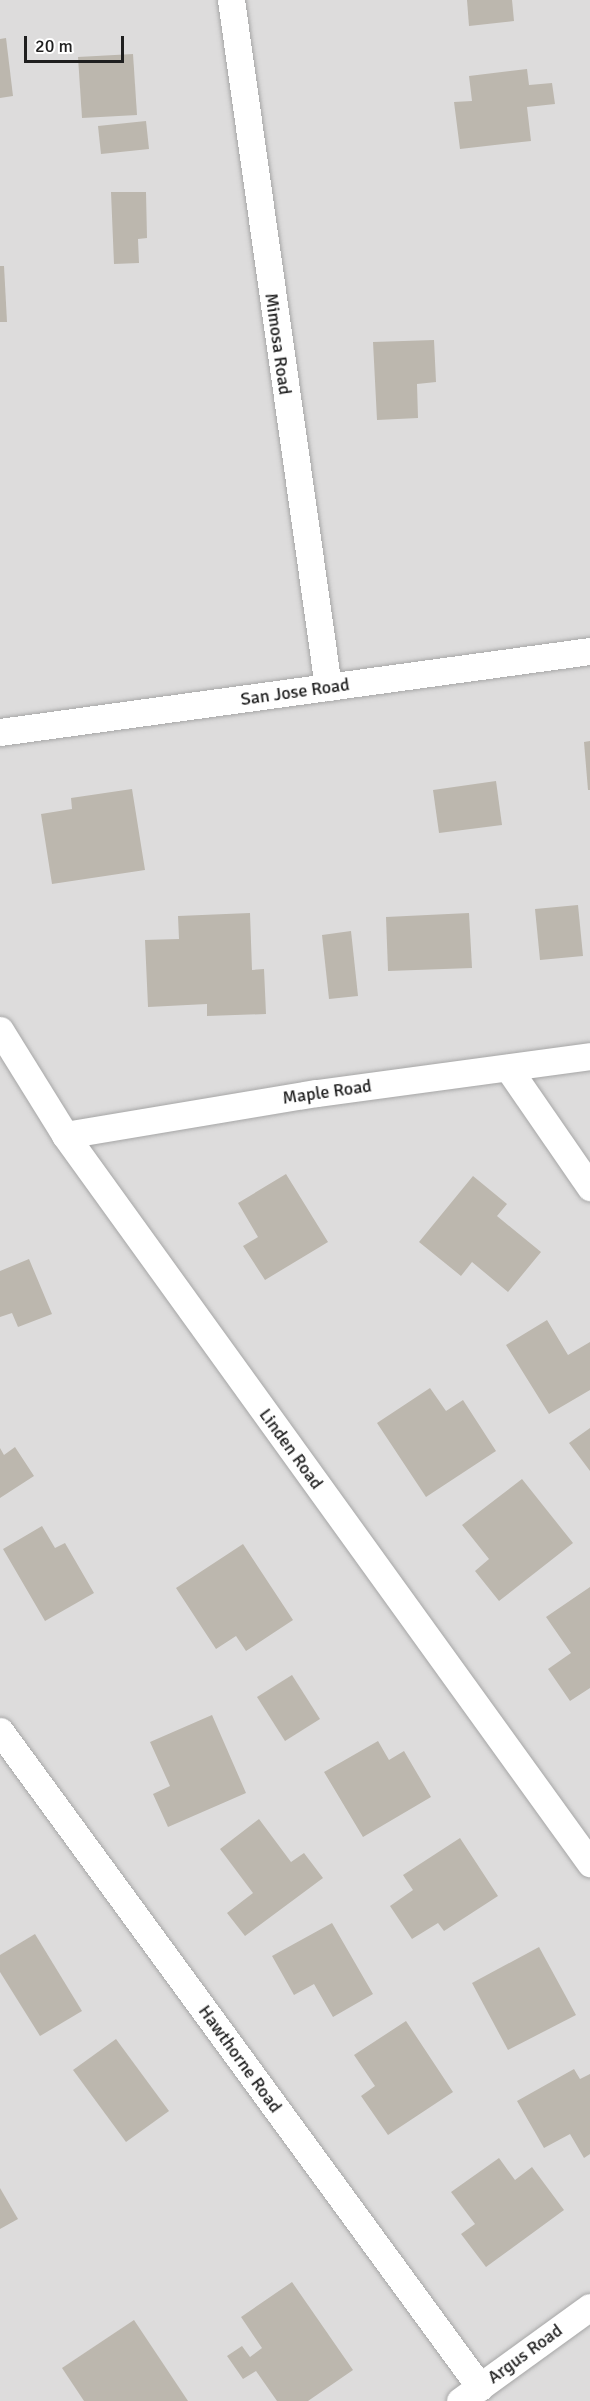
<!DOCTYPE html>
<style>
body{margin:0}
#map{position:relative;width:590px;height:2401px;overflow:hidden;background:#efeee5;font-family:Signika,sans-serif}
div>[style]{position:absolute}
.residential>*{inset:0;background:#dddcdc}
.building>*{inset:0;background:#bcb7ae}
.roads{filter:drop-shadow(0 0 2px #a6a6a6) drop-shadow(0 0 2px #a6a6a6)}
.minor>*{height:27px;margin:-13.5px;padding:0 13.5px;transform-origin:13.5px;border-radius:13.5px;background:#fff}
span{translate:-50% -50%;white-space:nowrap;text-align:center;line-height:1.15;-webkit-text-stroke:6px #fff;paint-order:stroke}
.street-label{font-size:18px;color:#1f1f1f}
.scale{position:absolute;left:24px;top:36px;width:100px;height:27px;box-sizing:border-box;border:3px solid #1f1f1f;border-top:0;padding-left:8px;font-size:18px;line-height:21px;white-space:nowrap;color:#1f1f1f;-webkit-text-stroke:4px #fff;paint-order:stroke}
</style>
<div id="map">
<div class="residential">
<i style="clip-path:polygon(0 0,590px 0,590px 2401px,0 2401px)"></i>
</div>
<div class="building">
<i style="clip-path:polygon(467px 0,512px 0,514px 21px,469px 26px)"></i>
<i style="clip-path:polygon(6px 38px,13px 96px,0 98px,0 39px)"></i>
<i style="clip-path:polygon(133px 54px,137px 115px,82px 118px,78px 57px)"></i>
<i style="clip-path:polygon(527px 69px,529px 85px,552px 83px,555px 104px,527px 107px,531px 141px,460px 149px,454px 102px,472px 101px,469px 76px)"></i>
<i style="clip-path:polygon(146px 121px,149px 149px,101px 154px,98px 126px)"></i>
<i style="clip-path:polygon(111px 192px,146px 192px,147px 238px,138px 239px,139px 263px,114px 264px)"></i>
<i style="clip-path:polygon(0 266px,4px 266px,7px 322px,0 322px)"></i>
<i style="clip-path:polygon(434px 340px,436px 382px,417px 384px,418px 418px,377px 420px,373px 342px)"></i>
<i style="clip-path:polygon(590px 741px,590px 790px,588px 790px,584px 742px)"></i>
<i style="clip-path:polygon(496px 781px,502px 825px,439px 833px,433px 790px)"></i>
<i style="clip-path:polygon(132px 789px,145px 870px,52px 884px,41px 814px,72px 809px,71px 798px)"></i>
<i style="clip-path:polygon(578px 905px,583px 956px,540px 960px,535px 909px)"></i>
<i style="clip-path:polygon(250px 913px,252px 970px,264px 969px,266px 1014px,207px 1016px,207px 1004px,148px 1007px,145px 940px,179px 939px,178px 916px)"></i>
<i style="clip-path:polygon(469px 913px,472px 968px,388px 971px,386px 917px)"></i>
<i style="clip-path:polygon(351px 931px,358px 996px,329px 999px,322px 935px)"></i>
<i style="clip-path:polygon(286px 1174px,328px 1242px,265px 1280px,243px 1246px,258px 1237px,238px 1203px)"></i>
<i style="clip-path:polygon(473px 1176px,507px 1204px,497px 1216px,541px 1252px,508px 1292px,472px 1262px,461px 1276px,419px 1242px)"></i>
<i style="clip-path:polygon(29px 1259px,52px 1314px,18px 1327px,12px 1313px,0 1317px,0 1271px)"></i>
<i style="clip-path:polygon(547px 1320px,568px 1355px,590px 1342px,590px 1390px,549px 1414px,506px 1345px)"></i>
<i style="clip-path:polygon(430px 1388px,446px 1411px,463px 1400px,496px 1451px,426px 1497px,377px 1423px)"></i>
<i style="clip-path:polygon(590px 1428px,590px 1471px,569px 1443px)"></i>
<i style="clip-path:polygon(15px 1447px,34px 1476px,0 1498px,0 1448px,4px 1455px)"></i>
<i style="clip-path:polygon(522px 1479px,573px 1543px,499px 1601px,475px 1571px,489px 1559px,462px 1525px)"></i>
<i style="clip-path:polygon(42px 1526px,55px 1548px,65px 1543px,94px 1593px,45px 1621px,3px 1549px)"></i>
<i style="clip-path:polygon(243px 1544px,293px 1620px,246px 1651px,236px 1636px,216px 1649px,176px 1588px)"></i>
<i style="clip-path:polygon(590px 1587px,590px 1688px,570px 1701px,548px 1669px,571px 1653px,546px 1617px)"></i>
<i style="clip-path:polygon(292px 1675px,320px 1719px,285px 1741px,257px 1697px)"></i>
<i style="clip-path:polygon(212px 1715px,246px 1793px,168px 1827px,153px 1794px,170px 1786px,150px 1742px)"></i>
<i style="clip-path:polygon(378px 1741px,389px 1760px,404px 1751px,431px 1797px,363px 1837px,324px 1772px)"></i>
<i style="clip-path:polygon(259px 1819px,291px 1862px,304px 1853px,323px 1878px,245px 1936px,227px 1913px,253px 1893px,220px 1849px)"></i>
<i style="clip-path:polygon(460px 1838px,498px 1896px,444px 1931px,438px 1923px,412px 1939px,390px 1906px,413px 1890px,403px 1875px)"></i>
<i style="clip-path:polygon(332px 1923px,373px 1994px,333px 2017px,314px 1984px,294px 1995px,272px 1956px)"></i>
<i style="clip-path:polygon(35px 1934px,82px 2011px,40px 2036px,0 1972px,0 1955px)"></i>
<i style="clip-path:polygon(539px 1947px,576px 2015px,508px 2050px,472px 1983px)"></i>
<i style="clip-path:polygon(406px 2021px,453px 2092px,388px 2135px,361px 2096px,375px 2086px,354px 2055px)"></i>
<i style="clip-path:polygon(116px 2039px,169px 2111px,126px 2142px,73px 2070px)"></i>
<i style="clip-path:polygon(574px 2069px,580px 2079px,590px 2074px,590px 2154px,584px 2158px,570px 2134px,544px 2148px,517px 2101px)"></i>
<i style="clip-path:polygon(499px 2158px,515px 2180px,532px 2167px,564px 2210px,486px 2267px,461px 2234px,475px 2224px,451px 2192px)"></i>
<i style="clip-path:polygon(0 2188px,18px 2219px,0 2229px)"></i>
<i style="clip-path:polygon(292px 2282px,353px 2370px,308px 2401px,277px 2401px,256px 2371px,243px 2379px,227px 2356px,242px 2346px,250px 2357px,262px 2348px,241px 2317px)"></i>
<i style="clip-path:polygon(134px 2320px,188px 2401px,84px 2401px,62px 2368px)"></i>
</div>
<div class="roads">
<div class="minor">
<i style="left:231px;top:0;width:694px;rotate:81.96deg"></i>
<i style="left:0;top:732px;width:596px;rotate:-7.82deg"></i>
<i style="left:0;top:1030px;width:123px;rotate:58.2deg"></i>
<i style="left:65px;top:1135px;width:898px;rotate:54.2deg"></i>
<i style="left:508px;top:1068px;width:145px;rotate:55.4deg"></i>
<i style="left:65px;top:1135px;width:255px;rotate:-9.5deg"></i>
<i style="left:317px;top:1093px;width:275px;rotate:-7.7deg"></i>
<i style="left:0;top:1731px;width:813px;rotate:53.81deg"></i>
<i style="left:460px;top:2401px;width:160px;rotate:-35.9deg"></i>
</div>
</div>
<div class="street-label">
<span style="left:278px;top:344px;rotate:82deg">Mimosa Road</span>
<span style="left:295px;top:692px;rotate:-8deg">San Jose Road</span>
<span style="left:327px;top:1092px;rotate:-8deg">Maple Road</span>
<span style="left:291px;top:1449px;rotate:54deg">Linden Road</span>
<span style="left:240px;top:2059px;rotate:54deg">Hawthorne Road</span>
<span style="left:525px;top:2354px;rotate:-36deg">Argus Road</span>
</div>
<div class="scale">20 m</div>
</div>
